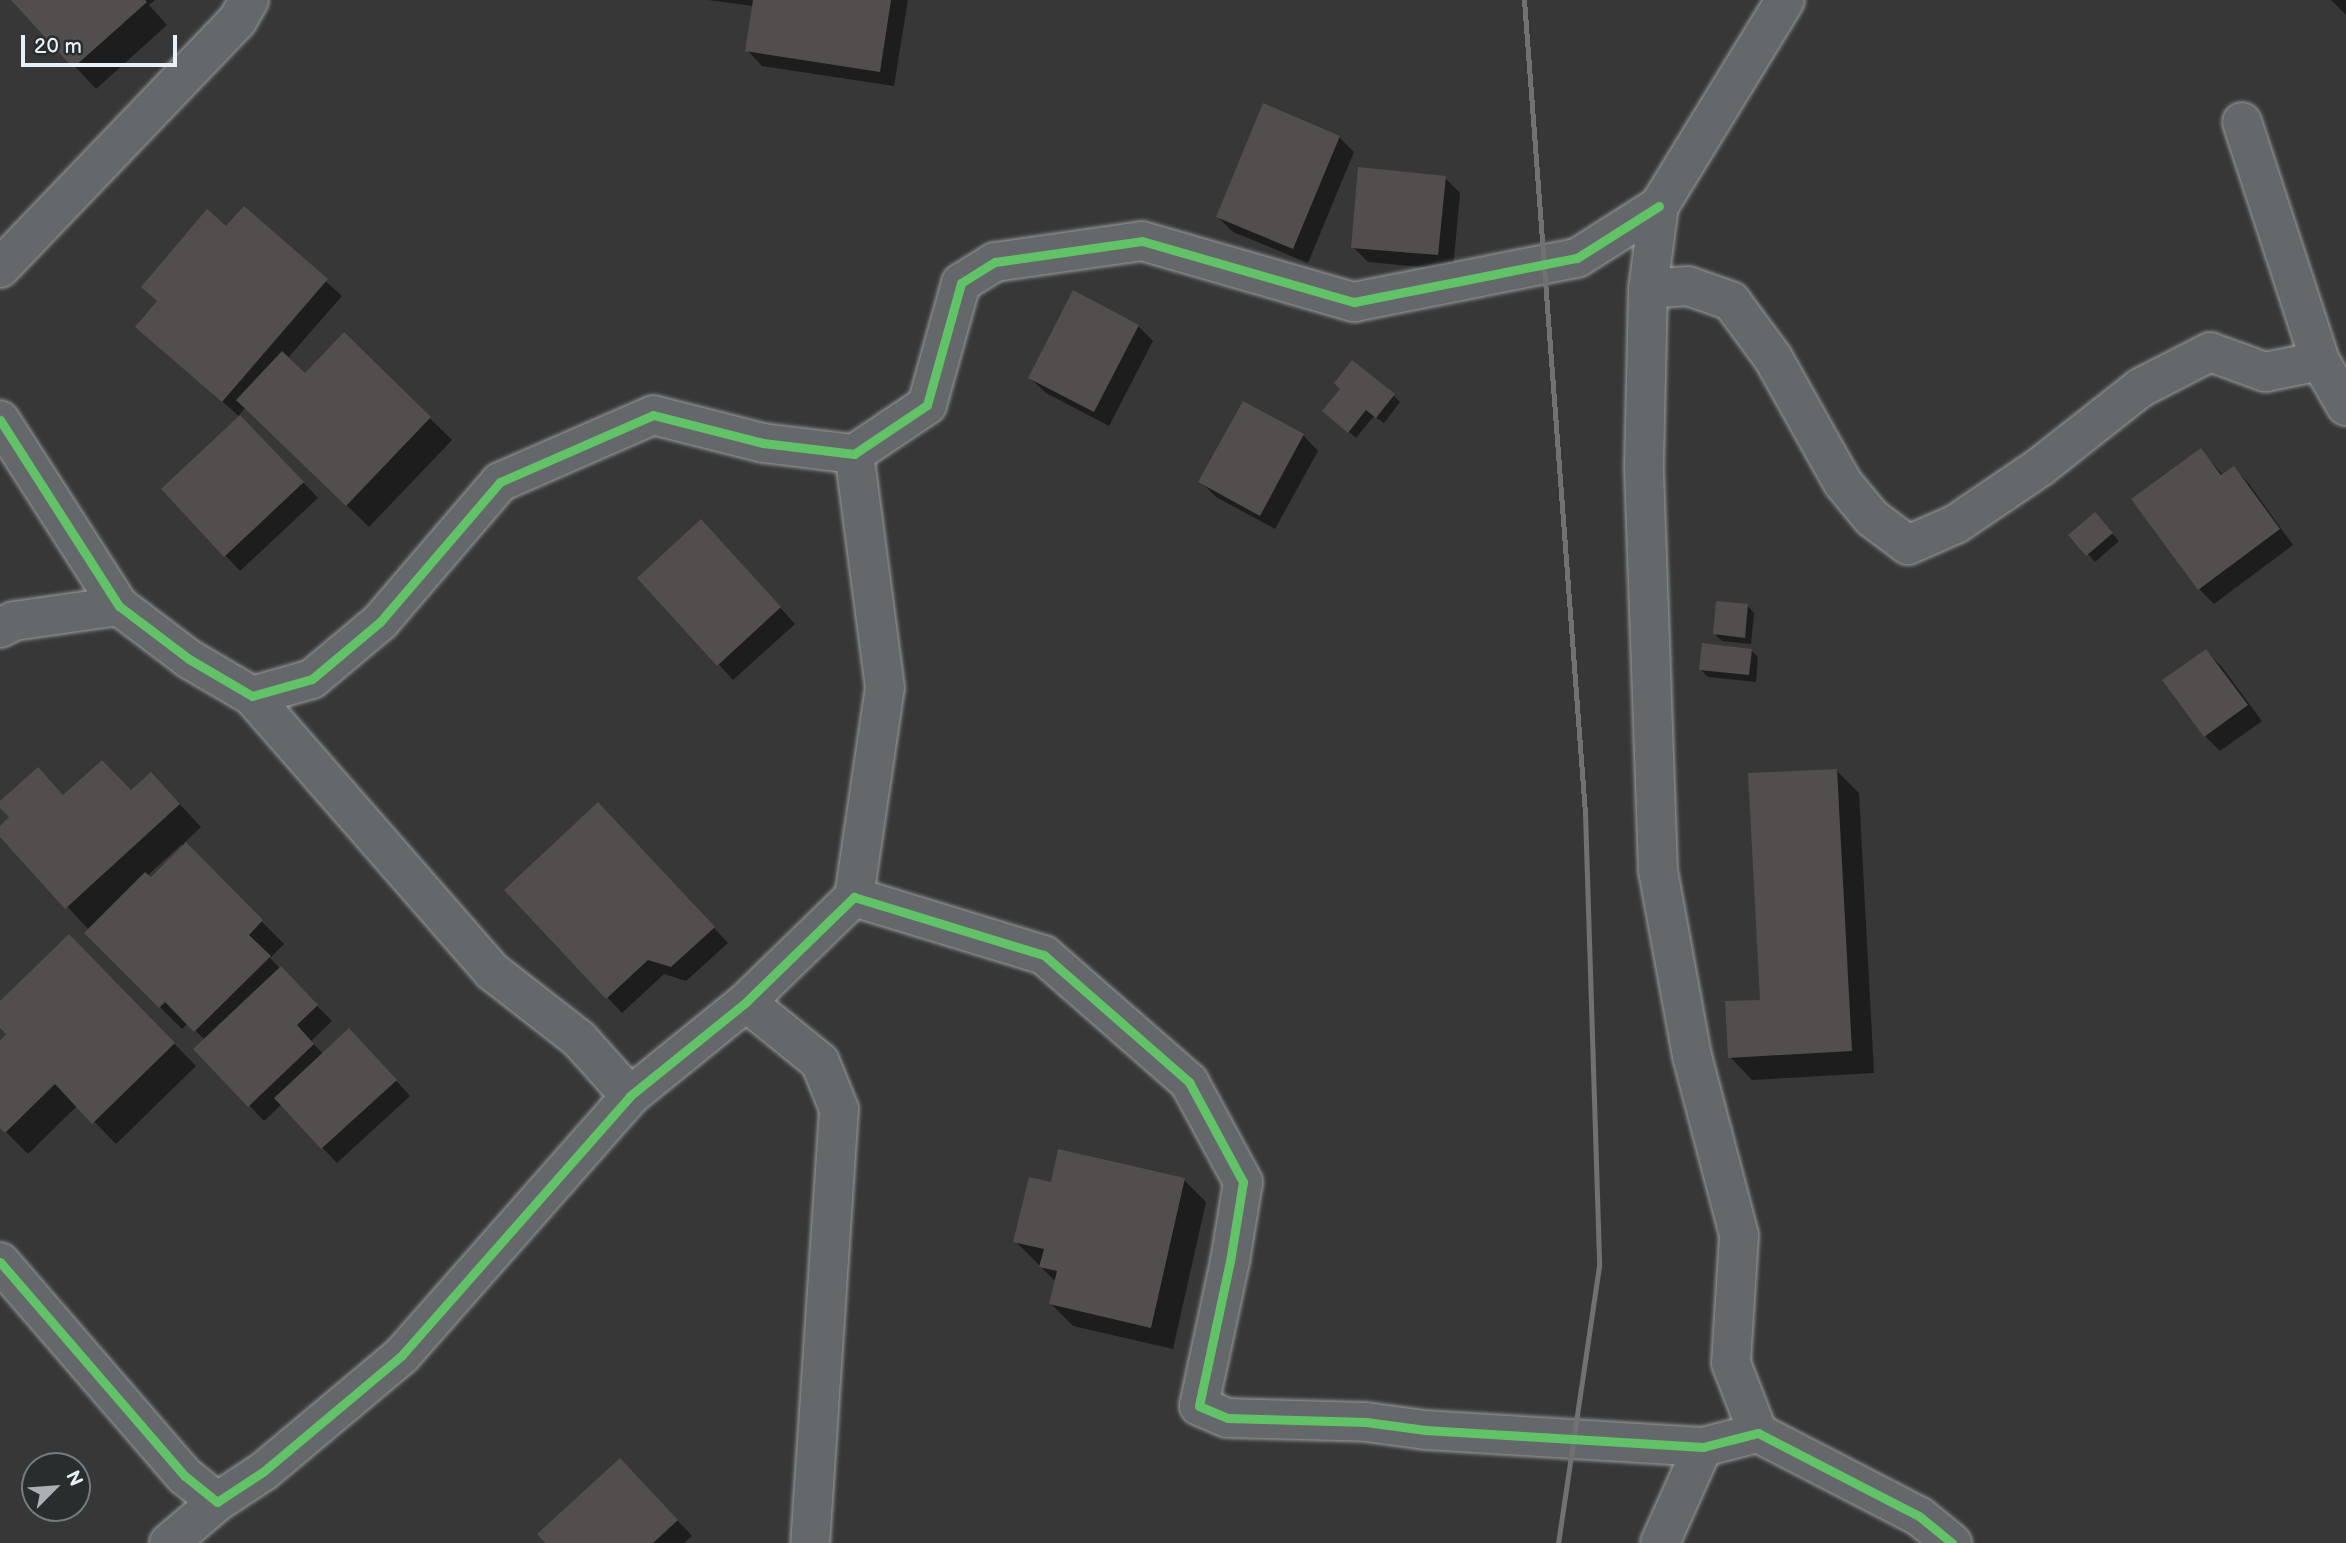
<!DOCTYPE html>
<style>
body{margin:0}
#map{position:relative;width:2346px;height:1543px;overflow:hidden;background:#373737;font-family:"Balsamiq Sans",sans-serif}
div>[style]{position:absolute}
.shadow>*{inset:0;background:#0007}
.building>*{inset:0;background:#514e4d}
.roads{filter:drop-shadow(0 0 2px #9b9d9e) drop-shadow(0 0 2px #9b9d9e)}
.minor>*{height:38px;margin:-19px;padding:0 19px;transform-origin:19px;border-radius:19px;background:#65686b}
.rail>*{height:5px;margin:-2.5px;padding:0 2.5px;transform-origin:2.5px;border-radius:2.5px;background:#6f7172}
.cycleway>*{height:9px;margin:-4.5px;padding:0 4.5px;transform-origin:4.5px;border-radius:4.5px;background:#61c268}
span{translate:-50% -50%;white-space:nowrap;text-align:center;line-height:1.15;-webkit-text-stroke:7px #2a2d2e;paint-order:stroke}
.north{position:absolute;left:21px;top:1452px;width:70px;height:70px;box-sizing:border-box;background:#2a2d2e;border:2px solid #767b7f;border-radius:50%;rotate:65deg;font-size:19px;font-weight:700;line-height:28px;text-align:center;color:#e8f1f8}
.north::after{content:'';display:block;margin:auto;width:24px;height:32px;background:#aab0b4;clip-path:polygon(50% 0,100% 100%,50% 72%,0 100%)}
.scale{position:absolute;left:21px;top:35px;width:156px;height:32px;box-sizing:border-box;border:4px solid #e8f1f8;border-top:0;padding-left:9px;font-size:21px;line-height:24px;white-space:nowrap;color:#e8f1f8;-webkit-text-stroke:5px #2a2d2e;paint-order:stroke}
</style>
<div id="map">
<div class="shadow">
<i style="clip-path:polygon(13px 0,155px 0,149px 5px,167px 25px,96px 89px)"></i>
<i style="clip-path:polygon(708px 0,908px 0,894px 86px,762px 66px,747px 50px,753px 6px)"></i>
<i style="clip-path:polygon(2331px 0,2346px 0,2346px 15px)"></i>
<i style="clip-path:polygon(1339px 137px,1354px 152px,1308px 263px,1233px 232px,1218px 217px)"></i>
<i style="clip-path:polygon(1445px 178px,1460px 193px,1453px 270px,1368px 262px,1353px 247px)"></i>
<i style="clip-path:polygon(244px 208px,342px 296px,287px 359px,305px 376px,344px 334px,452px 440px,369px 527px,246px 407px,239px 415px,318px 498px,240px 571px,163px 489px,240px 417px,137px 327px)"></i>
<i style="clip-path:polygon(1138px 326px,1153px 341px,1109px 426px,1046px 393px,1030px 378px)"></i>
<i style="clip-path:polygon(1393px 395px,1400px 402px,1384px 423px,1374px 416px,1356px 438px,1332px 418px)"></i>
<i style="clip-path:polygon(1303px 435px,1318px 451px,1275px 529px,1216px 497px,1201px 482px)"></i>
<i style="clip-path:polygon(2201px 450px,2224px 476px,2234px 468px,2249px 484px,2293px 545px,2214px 604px,2199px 589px)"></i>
<i style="clip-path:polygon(2102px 522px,2119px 541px,2095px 562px,2071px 535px)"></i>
<i style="clip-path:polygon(716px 537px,795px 624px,733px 680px,640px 578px)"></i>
<i style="clip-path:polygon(1747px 605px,1754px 613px,1751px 644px,1722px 641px,1715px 634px)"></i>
<i style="clip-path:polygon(1751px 650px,1758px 657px,1756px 682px,1708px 677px,1701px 670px)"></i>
<i style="clip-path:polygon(2206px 651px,2221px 666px,2262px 721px,2220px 751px,2205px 736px)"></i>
<i style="clip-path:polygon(evenodd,38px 769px,64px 796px,131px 792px,173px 797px,201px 827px,184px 843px,284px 944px,270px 958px,332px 1021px,311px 1041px,323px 1054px,364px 1045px,410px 1096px,337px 1163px,282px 1104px,264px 1121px,196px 1049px,205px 1040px,188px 1023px,182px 1029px,86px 933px,89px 930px,0 834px,0 828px,12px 817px,0 803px,38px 769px,182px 844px,185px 846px,151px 880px,147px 876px,182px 844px)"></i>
<i style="clip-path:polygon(1837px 771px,1859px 793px,1874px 1073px,1752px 1080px,1730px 1057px,1761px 1001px)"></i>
<i style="clip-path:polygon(613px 819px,728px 943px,686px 981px,664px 974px,622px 1013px,507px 890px)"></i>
<i style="clip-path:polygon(91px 958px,196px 1066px,116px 1144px,78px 1105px,28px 1154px,0 1126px,0 1043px,9px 1035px,0 1026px,0 1003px)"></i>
<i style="clip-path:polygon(1184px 1180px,1206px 1202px,1173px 1349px,1073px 1326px,1051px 1304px,1056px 1282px,1015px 1241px)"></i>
<i style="clip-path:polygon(635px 1475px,692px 1536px,684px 1543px,548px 1543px)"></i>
</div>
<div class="building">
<i style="clip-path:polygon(11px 0,145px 0,147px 2px,73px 68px)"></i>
<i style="clip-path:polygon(753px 0,891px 0,880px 72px,745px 51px)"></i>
<i style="clip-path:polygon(1263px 103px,1340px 136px,1293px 249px,1216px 217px)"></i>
<i style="clip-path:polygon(1358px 167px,1446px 176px,1438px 255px,1351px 248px)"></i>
<i style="clip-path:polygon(244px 206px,328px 279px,222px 402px,135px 327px,157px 301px,141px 287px,207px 209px,226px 226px)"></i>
<i style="clip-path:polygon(1073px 290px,1139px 325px,1094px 412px,1028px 378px)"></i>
<i style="clip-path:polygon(344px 332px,431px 417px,346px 506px,236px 400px,282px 351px,305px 373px)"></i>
<i style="clip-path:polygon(1352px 360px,1395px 394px,1376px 418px,1366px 410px,1348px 433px,1322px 411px,1340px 389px,1334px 383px)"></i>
<i style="clip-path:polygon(1243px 401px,1304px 434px,1260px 516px,1198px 482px)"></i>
<i style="clip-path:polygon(240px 415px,304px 482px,224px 557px,161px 489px)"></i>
<i style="clip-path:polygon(2201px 448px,2221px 475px,2234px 466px,2280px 529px,2198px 590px,2131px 499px)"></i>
<i style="clip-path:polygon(2095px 512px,2113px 533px,2086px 556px,2068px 535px)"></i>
<i style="clip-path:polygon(701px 519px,781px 607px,717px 666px,637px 578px)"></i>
<i style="clip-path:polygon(1716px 601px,1748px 604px,1745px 638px,1713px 634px)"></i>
<i style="clip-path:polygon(1702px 643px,1752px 649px,1749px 675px,1699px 670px)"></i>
<i style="clip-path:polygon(2206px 649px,2248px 705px,2204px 737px,2162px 680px)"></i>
<i style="clip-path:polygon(102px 760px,131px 790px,151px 772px,180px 804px,65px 909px,0 837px,0 826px,9px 817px,0 808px,0 801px,38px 767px,63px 795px)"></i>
<i style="clip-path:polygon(1837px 769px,1852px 1051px,1728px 1058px,1725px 1001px,1760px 1000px,1748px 773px)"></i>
<i style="clip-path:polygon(598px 802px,715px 927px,671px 967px,648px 960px,606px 999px,504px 890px)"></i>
<i style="clip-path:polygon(186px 842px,263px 920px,249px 935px,271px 956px,194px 1032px,165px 1002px,159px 1008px,84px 933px,145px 872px,151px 877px)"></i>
<i style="clip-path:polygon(69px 934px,175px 1043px,92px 1124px,55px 1084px,5px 1133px,0 1128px,0 1041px,6px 1034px,0 1028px,0 1001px)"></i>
<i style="clip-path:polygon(281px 966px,318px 1005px,297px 1025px,314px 1044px,248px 1107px,193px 1049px)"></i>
<i style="clip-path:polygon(349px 1028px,397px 1080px,321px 1149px,274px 1098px)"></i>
<i style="clip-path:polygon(1058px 1149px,1185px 1178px,1151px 1328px,1049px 1304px,1057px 1271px,1039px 1267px,1044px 1249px,1013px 1242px,1029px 1177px,1051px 1182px)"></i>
<i style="clip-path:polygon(620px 1458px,678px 1520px,653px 1543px,545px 1543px,537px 1534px)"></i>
</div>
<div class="roads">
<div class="minor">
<i style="left:2242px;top:122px;width:251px;rotate:71.9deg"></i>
<i style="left:2320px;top:361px;width:52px;rotate:60deg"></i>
<i style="left:0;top:268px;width:342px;rotate:-46.2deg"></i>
<i style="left:237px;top:21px;width:24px;rotate:-60deg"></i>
<i style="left:1648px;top:289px;width:40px;rotate:-4.3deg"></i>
<i style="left:1688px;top:286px;width:46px;rotate:19.2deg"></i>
<i style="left:1731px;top:301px;width:71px;rotate:53.6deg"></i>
<i style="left:1773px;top:358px;width:143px;rotate:60.8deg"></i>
<i style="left:1843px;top:483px;width:45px;rotate:50.4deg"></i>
<i style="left:1872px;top:518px;width:45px;rotate:36.9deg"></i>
<i style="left:1908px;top:545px;width:52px;rotate:-23.6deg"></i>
<i style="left:1956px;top:524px;width:102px;rotate:-34.2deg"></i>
<i style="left:2040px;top:467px;width:127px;rotate:-38.3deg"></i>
<i style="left:2140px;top:388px;width:79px;rotate:-27.2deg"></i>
<i style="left:2210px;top:352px;width:59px;rotate:20deg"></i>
<i style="left:2265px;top:372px;width:56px;rotate:-11.3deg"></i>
<i style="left:0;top:420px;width:221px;rotate:57.4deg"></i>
<i style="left:119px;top:606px;width:88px;rotate:37.1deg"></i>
<i style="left:189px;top:659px;width:73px;rotate:30.4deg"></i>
<i style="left:252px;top:696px;width:62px;rotate:-15.8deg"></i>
<i style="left:312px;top:679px;width:89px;rotate:-40deg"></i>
<i style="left:380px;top:622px;width:184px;rotate:-49.4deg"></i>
<i style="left:500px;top:482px;width:167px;rotate:-23.6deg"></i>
<i style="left:653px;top:415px;width:114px;rotate:14.3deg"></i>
<i style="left:763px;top:443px;width:92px;rotate:6.9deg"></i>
<i style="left:854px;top:454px;width:88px;rotate:-33.9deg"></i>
<i style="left:927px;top:405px;width:127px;rotate:-74.4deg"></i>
<i style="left:961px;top:283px;width:40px;rotate:-32deg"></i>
<i style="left:995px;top:262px;width:148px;rotate:-8.1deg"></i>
<i style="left:1142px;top:241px;width:221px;rotate:16.1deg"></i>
<i style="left:1354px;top:302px;width:227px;rotate:-11.2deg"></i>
<i style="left:1577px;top:258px;width:97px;rotate:-32.4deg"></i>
<i style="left:0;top:628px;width:16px;rotate:-27deg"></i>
<i style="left:14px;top:621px;width:106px;rotate:-8.1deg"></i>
<i style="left:252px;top:696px;width:366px;rotate:48.9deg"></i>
<i style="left:493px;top:972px;width:109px;rotate:37.9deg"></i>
<i style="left:579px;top:1039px;width:76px;rotate:48.2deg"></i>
<i style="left:854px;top:897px;width:211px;rotate:-81.6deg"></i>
<i style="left:885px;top:688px;width:236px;rotate:-97.5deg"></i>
<i style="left:746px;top:1002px;width:95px;rotate:39deg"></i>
<i style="left:820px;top:1062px;width:51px;rotate:68deg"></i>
<i style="left:839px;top:1109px;width:435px;rotate:93.8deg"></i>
<i style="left:0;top:1262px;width:283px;rotate:49.2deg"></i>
<i style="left:185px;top:1476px;width:41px;rotate:39.1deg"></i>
<i style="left:217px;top:1502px;width:56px;rotate:-33.4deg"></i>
<i style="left:264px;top:1471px;width:180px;rotate:-40deg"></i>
<i style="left:402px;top:1355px;width:345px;rotate:-48.6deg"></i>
<i style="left:630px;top:1096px;width:149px;rotate:-39deg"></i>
<i style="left:746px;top:1002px;width:151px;rotate:-44.2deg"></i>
<i style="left:854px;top:897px;width:199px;rotate:17deg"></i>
<i style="left:1044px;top:955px;width:193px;rotate:41.2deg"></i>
<i style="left:1189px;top:1082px;width:114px;rotate:61.6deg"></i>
<i style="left:1243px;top:1182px;width:80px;rotate:99.3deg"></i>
<i style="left:1230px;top:1261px;width:148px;rotate:102.1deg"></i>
<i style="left:1199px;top:1406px;width:30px;rotate:23deg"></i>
<i style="left:1227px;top:1418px;width:139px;rotate:1.6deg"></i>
<i style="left:1366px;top:1422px;width:60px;rotate:7.7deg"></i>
<i style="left:1425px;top:1430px;width:279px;rotate:3.5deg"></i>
<i style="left:1703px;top:1447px;width:57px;rotate:-14.3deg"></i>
<i style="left:1758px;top:1433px;width:181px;rotate:27.3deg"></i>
<i style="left:1919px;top:1516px;width:43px;rotate:39.3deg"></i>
<i style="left:1758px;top:1433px;width:75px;rotate:-111.1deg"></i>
<i style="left:1731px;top:1363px;width:128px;rotate:-86.4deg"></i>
<i style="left:1739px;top:1235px;width:185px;rotate:-104.7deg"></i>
<i style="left:1692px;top:1056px;width:189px;rotate:-100.4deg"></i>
<i style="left:1658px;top:870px;width:404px;rotate:-92deg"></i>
<i style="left:1644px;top:466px;width:177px;rotate:-88.7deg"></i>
<i style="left:1648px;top:289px;width:84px;rotate:-82.5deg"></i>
<i style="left:1659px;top:206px;width:241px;rotate:-58.5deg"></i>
<i style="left:169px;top:1543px;width:63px;rotate:-40.5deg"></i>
<i style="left:1660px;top:1543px;width:105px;rotate:-65.9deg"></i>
</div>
</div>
<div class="rail">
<i style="left:1524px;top:0;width:815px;rotate:85.71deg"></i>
<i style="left:1585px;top:813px;width:453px;rotate:88.2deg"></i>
<i style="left:1599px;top:1266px;width:280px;rotate:98.4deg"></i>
</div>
<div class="cycleway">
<i style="left:0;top:420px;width:221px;rotate:57.4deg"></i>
<i style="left:119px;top:606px;width:88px;rotate:37.1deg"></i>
<i style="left:189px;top:659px;width:73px;rotate:30.4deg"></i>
<i style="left:252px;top:696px;width:62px;rotate:-15.8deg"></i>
<i style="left:312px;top:679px;width:89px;rotate:-40deg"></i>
<i style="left:380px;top:622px;width:184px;rotate:-49.4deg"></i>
<i style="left:500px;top:482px;width:167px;rotate:-23.6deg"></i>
<i style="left:653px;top:415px;width:114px;rotate:14.3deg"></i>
<i style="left:763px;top:443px;width:92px;rotate:6.9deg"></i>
<i style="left:854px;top:454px;width:88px;rotate:-33.9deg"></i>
<i style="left:927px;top:405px;width:127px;rotate:-74.4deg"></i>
<i style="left:961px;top:283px;width:40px;rotate:-32deg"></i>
<i style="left:995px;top:262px;width:148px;rotate:-8.1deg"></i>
<i style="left:1142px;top:241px;width:221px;rotate:16.1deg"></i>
<i style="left:1354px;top:302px;width:227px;rotate:-11.2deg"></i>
<i style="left:1577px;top:258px;width:97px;rotate:-32.4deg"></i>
<i style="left:0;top:1262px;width:283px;rotate:49.2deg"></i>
<i style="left:185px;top:1476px;width:41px;rotate:39.1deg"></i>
<i style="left:217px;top:1502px;width:56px;rotate:-33.4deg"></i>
<i style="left:264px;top:1471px;width:180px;rotate:-40deg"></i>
<i style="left:402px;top:1355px;width:345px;rotate:-48.6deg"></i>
<i style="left:630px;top:1096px;width:149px;rotate:-39deg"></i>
<i style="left:746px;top:1002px;width:151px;rotate:-44.2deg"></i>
<i style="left:854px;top:897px;width:199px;rotate:17deg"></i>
<i style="left:1044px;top:955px;width:193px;rotate:41.2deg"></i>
<i style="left:1189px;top:1082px;width:114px;rotate:61.6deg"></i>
<i style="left:1243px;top:1182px;width:80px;rotate:99.3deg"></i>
<i style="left:1230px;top:1261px;width:148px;rotate:102.1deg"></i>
<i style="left:1199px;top:1406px;width:30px;rotate:23deg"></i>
<i style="left:1227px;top:1418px;width:139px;rotate:1.6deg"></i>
<i style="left:1366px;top:1422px;width:60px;rotate:7.7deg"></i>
<i style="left:1425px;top:1430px;width:279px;rotate:3.5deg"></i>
<i style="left:1703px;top:1447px;width:57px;rotate:-14.3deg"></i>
<i style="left:1758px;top:1433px;width:181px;rotate:27.3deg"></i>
<i style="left:1919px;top:1516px;width:43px;rotate:39.3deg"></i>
</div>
<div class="north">N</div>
<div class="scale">20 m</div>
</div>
